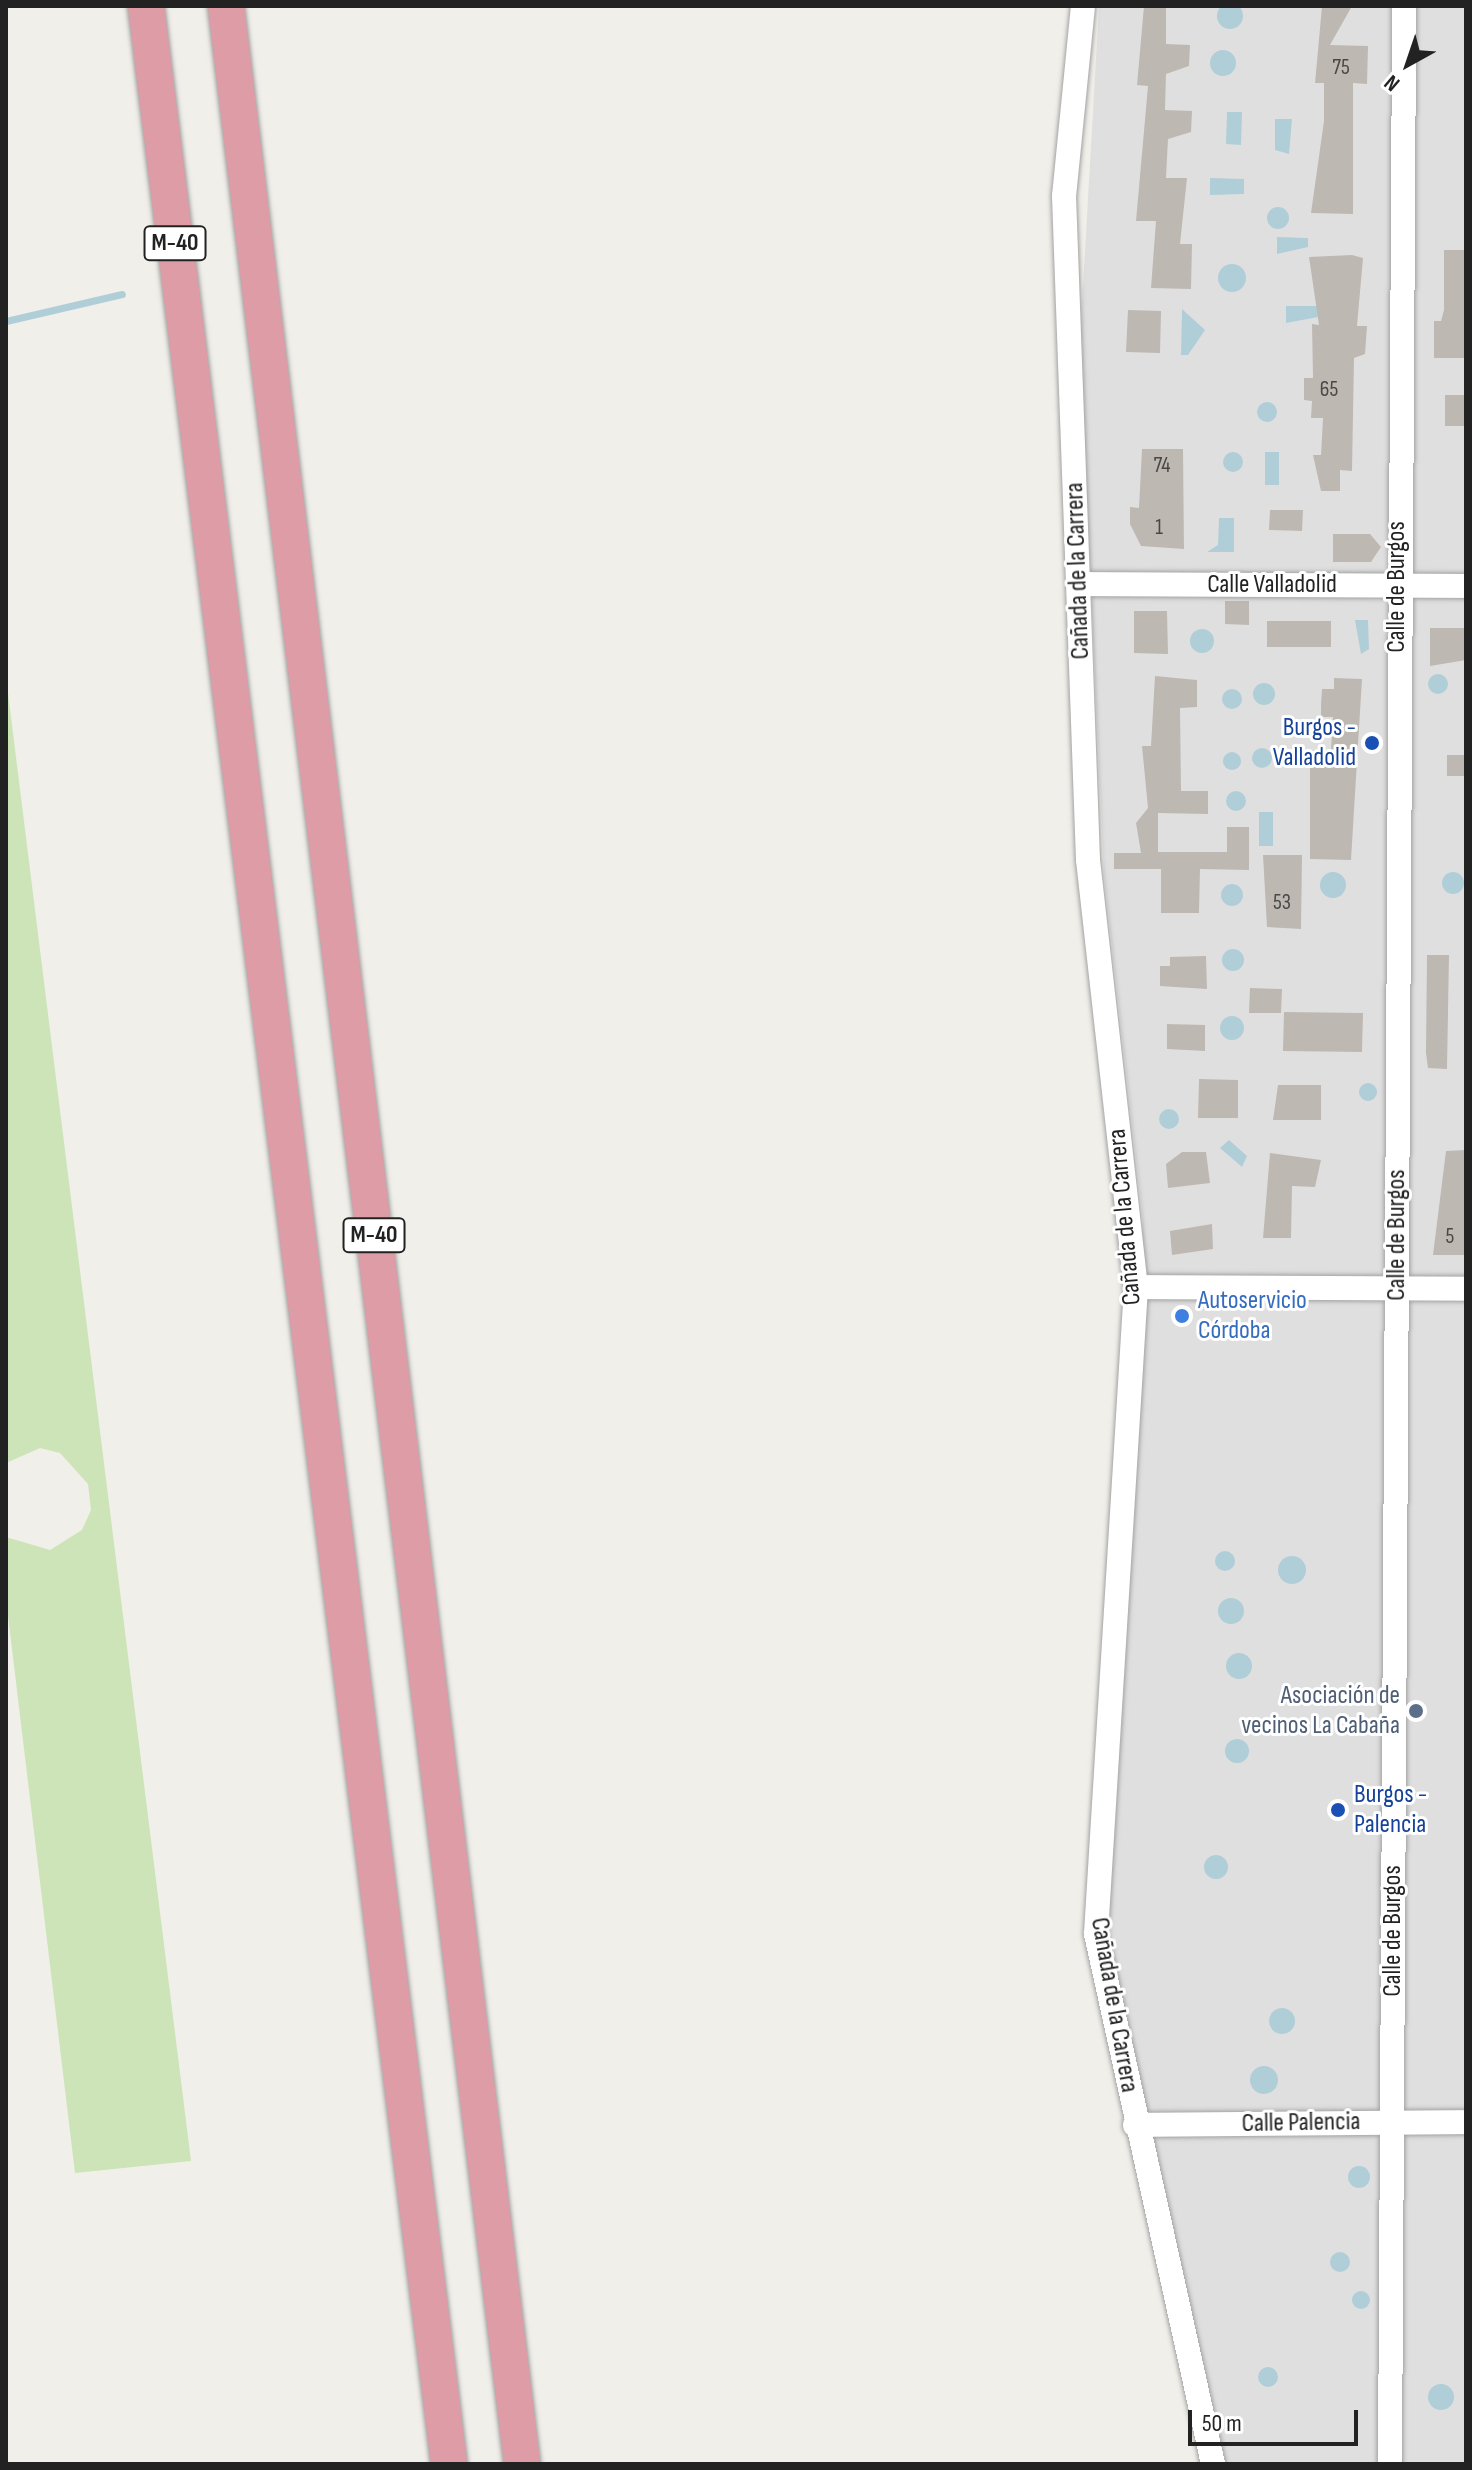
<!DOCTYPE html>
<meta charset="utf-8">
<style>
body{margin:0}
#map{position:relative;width:1472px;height:2470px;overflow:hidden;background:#f1efea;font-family:"Sofia Sans Condensed",sans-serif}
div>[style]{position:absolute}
.residential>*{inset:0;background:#e0dfdf}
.grass>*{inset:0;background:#cce4b7}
.water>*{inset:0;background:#b0ced8}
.round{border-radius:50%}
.stream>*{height:7px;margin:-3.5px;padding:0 3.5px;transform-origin:3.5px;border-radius:3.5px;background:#b0ced8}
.building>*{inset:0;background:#beb8b3}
.roads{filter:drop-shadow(0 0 2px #a3a3a3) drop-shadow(0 0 2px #a3a3a3)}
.minor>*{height:24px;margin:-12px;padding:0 12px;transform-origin:12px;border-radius:12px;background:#fff}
.highway>*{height:36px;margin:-18px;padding:0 18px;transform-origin:18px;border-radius:18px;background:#dd9ca6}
.dots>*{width:22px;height:22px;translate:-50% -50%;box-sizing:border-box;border:4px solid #fff;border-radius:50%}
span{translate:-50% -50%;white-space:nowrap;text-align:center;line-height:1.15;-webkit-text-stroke:6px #fff;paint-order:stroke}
.number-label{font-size:22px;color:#494846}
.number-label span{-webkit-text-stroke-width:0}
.shield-label span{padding:2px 6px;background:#fff;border:2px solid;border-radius:6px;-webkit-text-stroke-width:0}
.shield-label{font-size:24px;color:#222;font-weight:700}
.street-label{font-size:26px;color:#222}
.transit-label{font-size:26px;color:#164399}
.right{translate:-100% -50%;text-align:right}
.left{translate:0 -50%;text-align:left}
.shop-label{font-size:26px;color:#366cbe}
.service-label{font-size:26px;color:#4e5e75}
.frame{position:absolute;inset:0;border:8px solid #222;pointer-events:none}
.north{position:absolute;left:1368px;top:24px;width:80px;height:80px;-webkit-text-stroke:6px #fff;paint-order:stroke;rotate:220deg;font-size:22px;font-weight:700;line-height:32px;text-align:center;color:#222}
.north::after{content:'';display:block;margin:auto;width:28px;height:36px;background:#222;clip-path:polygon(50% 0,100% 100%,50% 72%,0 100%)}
.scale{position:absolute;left:1188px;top:2410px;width:170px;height:36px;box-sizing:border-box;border:4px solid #222;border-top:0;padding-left:10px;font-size:24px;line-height:28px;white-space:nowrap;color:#222;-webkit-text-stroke:6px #fff;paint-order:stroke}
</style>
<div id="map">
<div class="residential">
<i style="clip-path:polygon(1099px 6px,1466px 6px,1466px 2464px,1226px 2464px,1106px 1952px,1143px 1219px,1104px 873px,1080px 339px)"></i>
</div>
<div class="grass">
<i style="clip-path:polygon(6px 677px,191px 2161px,75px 2173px,6px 1599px,6px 1537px,50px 1550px,82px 1530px,91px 1510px,88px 1484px,60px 1453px,40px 1448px,6px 1463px)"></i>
</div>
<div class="water">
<i class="round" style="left:1217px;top:3px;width:26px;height:26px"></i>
<i class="round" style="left:1210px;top:50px;width:26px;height:26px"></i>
<i style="clip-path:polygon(1227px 112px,1242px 112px,1241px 145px,1226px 144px)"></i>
<i style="clip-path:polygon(1275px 119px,1292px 119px,1289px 154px,1275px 150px)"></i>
<i style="clip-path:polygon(1210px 178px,1244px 179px,1244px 194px,1210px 195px)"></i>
<i class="round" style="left:1267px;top:207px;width:22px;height:22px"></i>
<i style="clip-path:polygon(1277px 237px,1308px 238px,1308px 247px,1277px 254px)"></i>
<i class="round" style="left:1218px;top:264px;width:28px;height:28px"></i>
<i style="clip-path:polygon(1286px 306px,1318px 306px,1318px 317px,1286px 323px)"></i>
<i style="clip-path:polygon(1182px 309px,1205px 330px,1188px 355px,1181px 355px)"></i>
<i class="round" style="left:1257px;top:402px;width:20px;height:20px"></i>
<i class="round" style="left:1223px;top:452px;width:20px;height:20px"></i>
<i style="clip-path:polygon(1265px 452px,1279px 452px,1279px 485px,1265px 485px)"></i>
<i style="clip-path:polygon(1219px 518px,1234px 518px,1234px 552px,1207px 552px,1218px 545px)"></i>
<i style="clip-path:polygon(1355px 620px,1368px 620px,1369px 649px,1361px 654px)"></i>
<i class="round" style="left:1190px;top:629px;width:24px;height:24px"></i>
<i class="round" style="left:1428px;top:674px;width:20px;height:20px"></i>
<i class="round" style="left:1253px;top:683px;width:22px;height:22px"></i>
<i class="round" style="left:1222px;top:689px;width:20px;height:20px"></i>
<i class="round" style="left:1252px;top:748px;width:20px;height:20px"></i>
<i class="round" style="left:1223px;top:752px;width:18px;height:18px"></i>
<i class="round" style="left:1226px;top:791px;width:20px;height:20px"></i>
<i style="clip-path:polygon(1259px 812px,1273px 812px,1273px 846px,1259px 846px)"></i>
<i class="round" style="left:1320px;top:872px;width:26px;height:26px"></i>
<i class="round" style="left:1442px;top:872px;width:22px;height:22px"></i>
<i class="round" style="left:1221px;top:884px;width:22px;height:22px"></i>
<i class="round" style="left:1222px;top:949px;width:22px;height:22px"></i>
<i class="round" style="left:1220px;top:1016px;width:24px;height:24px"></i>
<i class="round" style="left:1359px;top:1083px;width:18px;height:18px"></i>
<i class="round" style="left:1159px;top:1109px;width:20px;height:20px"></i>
<i style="clip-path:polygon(1229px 1140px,1247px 1156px,1242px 1167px,1220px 1148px)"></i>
<i class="round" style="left:1215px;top:1551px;width:20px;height:20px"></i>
<i class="round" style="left:1278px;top:1556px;width:28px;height:28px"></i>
<i class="round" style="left:1218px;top:1598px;width:26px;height:26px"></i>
<i class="round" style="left:1226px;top:1653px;width:26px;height:26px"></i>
<i class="round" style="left:1225px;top:1739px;width:24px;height:24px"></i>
<i class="round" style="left:1204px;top:1855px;width:24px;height:24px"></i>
<i class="round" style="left:1269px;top:2008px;width:26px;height:26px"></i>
<i class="round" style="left:1250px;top:2066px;width:28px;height:28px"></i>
<i class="round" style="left:1348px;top:2166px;width:22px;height:22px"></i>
<i class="round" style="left:1330px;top:2252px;width:20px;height:20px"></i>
<i class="round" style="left:1352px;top:2291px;width:18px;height:18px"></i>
<i class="round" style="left:1258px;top:2367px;width:20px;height:20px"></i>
<i class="round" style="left:1428px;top:2384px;width:26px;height:26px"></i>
</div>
<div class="stream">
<i style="left:6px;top:321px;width:119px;rotate:-13.1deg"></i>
</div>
<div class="building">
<i style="clip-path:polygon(1144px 6px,1166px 6px,1166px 44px,1190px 45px,1189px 66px,1166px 74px,1165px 110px,1192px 111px,1191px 132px,1168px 139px,1166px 178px,1187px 178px,1180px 244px,1192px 244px,1191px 289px,1151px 288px,1156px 221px,1136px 221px,1148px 86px,1137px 85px)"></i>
<i style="clip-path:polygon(1322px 6px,1352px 6px,1330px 45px,1368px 46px,1367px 84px,1353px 83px,1353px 214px,1311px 213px,1324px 121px,1324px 83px,1315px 83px)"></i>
<i style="clip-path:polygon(1444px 250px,1466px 250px,1465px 358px,1434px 358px,1434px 321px,1441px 321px,1444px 310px)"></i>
<i style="clip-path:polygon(1352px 255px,1363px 258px,1357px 326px,1367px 326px,1365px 354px,1354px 358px,1352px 471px,1340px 470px,1340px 491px,1321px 491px,1313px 455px,1321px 455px,1323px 418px,1311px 418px,1312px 401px,1304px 400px,1304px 378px,1313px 378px,1312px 324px,1319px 325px,1309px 257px)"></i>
<i style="clip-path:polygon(1128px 310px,1161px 311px,1160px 353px,1126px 352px)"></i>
<i style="clip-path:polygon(1445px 395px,1466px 395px,1466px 426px,1445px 426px)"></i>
<i style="clip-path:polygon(1142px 449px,1183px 449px,1184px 549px,1141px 546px,1130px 524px,1130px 507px,1139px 508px)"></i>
<i style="clip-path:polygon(1270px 510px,1303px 510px,1302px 531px,1269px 530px)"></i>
<i style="clip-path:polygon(1333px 534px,1370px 534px,1381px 547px,1371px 562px,1333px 562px)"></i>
<i style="clip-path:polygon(1225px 601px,1249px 601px,1249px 625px,1225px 624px)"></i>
<i style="clip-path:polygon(1134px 611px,1167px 611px,1168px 654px,1134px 653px)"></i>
<i style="clip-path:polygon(1267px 621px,1331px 621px,1331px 647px,1267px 647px)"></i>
<i style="clip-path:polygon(1430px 628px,1466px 628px,1466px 660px,1430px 666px)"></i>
<i style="clip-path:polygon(1155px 676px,1197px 680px,1197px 707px,1180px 708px,1181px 791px,1208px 791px,1208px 814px,1158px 813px,1158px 852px,1227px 852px,1227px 827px,1249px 827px,1249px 870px,1200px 869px,1199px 913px,1161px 913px,1161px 869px,1114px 869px,1114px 853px,1141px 853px,1136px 823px,1148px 808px,1142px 746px,1151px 746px)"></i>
<i style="clip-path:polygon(1334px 678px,1362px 679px,1351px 860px,1310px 859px,1310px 760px,1313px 750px,1331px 750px,1333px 717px,1321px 717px,1321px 705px,1322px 689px,1334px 689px)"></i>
<i style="clip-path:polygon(1447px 755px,1466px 755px,1466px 776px,1447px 776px)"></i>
<i style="clip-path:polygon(1263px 855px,1302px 855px,1301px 929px,1267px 927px)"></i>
<i style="clip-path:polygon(1427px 955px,1449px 955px,1447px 1069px,1428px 1068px,1426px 1053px)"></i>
<i style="clip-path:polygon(1206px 956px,1207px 989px,1160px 986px,1160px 966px,1170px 966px,1170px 957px)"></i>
<i style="clip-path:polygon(1250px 988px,1282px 989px,1281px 1013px,1249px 1013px)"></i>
<i style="clip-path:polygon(1284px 1012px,1363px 1013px,1362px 1052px,1283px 1051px)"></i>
<i style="clip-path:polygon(1167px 1024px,1205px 1025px,1205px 1051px,1167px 1049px)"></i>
<i style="clip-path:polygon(1199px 1079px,1238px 1080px,1238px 1118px,1198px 1118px)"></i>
<i style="clip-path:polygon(1278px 1085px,1321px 1085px,1321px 1120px,1273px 1120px)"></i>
<i style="clip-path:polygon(1466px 1150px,1466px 1255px,1433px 1255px,1446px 1151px)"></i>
<i style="clip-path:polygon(1182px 1152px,1206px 1152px,1210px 1183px,1168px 1188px,1166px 1164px)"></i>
<i style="clip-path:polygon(1270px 1153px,1321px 1160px,1315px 1187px,1292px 1186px,1291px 1238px,1263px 1238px)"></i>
<i style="clip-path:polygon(1212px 1224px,1213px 1249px,1172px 1255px,1170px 1231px)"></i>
</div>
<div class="roads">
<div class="minor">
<i style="left:1083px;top:6px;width:191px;rotate:95.7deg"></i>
<i style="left:1064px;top:196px;width:664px;rotate:87.93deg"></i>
<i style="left:1088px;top:860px;width:430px;rotate:83.6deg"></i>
<i style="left:1136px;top:1287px;width:648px;rotate:93.54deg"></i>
<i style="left:1096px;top:1934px;width:543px;rotate:77.55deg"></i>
<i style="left:1079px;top:584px;width:387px;rotate:0.3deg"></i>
<i style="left:1136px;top:1287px;width:330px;rotate:0.3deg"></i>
<i style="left:1135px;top:2125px;width:331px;rotate:-0.5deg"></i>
<i style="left:1390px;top:2464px;width:2458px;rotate:-89.67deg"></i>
</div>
<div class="highway">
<i style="left:146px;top:6px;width:2477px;rotate:82.97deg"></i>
<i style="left:226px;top:6px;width:2476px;rotate:83.13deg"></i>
</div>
</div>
<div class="dots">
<i style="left:1372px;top:743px;background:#1a4fb4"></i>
<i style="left:1182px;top:1316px;background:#3f7fe0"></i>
<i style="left:1416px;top:1711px;background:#5c6f8a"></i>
<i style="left:1338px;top:1810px;background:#1a4fb4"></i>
</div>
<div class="number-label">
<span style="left:1341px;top:68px">75</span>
<span style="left:1329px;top:390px">65</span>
<span style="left:1162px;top:466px">74</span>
<span style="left:1159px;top:528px">1</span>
<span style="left:1282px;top:903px">53</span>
<span style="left:1450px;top:1237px">5</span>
</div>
<div class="shield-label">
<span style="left:175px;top:243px">M-40</span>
<span style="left:374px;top:1235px">M-40</span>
</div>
<div class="street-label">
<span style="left:1078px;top:571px;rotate:-92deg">Cañada de la Carrera</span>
<span style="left:1272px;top:585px">Calle Valladolid</span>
<span style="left:1397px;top:587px;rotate:-90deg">Calle de Burgos</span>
<span style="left:1125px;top:1217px;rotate:-95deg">Cañada de la Carrera</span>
<span style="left:1397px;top:1235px;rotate:-90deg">Calle de Burgos</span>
<span style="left:1393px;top:1931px;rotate:-90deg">Calle de Burgos</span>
<span style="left:1114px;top:2005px;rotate:80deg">Cañada de la Carrera</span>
<span style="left:1301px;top:2123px;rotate:-1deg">Calle Palencia</span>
</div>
<div class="transit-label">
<span class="right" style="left:1356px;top:743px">Burgos -<br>Valladolid</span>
<span class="left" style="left:1354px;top:1810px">Burgos -<br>Palencia</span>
</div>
<div class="shop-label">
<span class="left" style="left:1198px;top:1316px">Autoservicio<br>Córdoba</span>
</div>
<div class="service-label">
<span class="right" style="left:1400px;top:1711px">Asociación de<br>vecinos La Cabaña</span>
</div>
<div class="frame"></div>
<div class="north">N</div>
<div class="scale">50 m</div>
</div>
